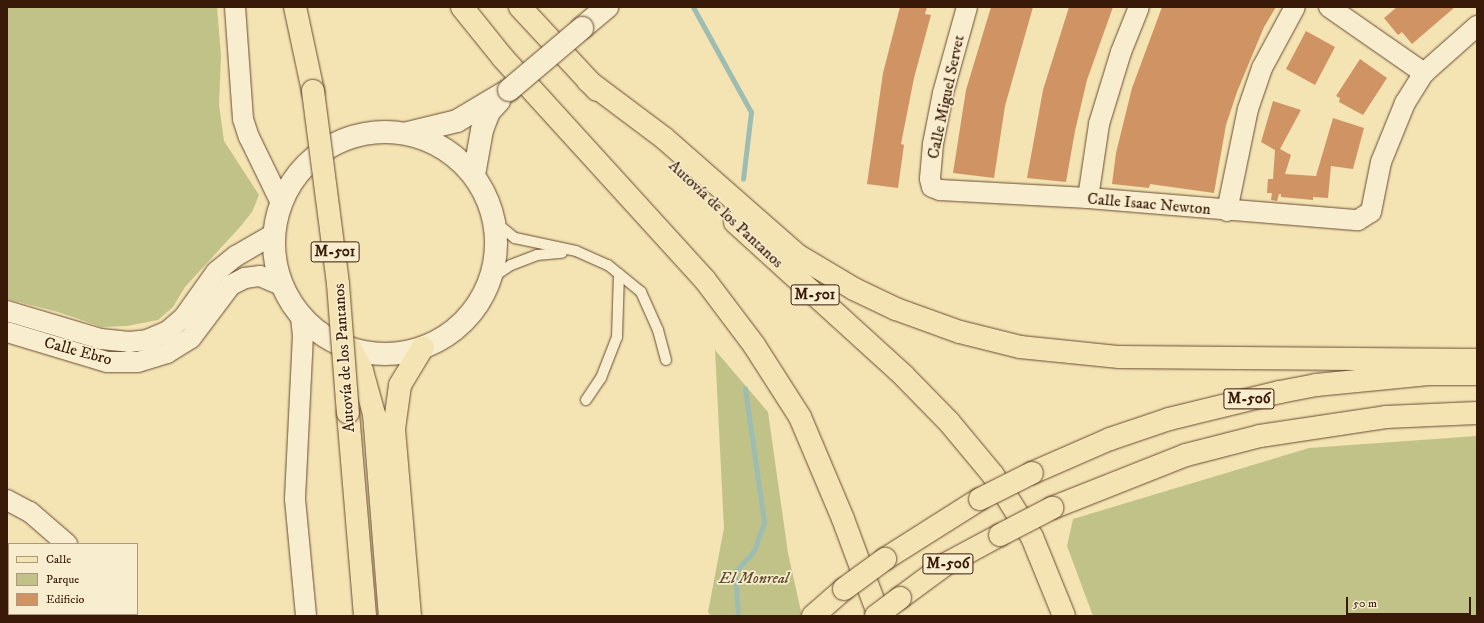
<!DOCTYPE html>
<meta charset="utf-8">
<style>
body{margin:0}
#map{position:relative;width:1484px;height:623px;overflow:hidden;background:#f4e3b3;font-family:"IM FELL DW Pica",serif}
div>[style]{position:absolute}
.green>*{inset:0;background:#c1c288}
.stream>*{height:5px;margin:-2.5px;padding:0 2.5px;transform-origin:2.5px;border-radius:2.5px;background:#9dbdb3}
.building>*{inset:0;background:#d09364}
.roads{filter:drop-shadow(0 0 1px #684c33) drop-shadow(0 0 1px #684c33)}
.service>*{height:10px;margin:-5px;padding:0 5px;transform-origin:5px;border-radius:5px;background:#f8edce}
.minor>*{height:20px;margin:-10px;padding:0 10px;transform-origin:10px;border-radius:10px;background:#f8edce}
.tertiary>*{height:22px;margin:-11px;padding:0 11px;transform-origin:11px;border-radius:11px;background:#f8edce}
.tertiary>.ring{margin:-11px;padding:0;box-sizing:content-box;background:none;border:22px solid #f8edce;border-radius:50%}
.primary>*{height:22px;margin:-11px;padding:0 11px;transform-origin:11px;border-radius:11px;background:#f4e3b3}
.motorway>*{height:22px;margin:-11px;padding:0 11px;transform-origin:11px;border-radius:11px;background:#f4e3b3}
.bridges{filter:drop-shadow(0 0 1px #684c33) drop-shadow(0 0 1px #684c33)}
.tertiary-bridge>*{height:22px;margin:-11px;padding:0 11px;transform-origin:11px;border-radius:11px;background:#f8edce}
.primary-bridge>*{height:22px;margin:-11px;padding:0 11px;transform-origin:11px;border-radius:11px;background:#f4e3b3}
.motorway-bridge>*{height:22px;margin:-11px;padding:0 11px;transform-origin:11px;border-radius:11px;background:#f4e3b3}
span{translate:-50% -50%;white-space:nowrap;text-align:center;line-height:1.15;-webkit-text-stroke:3.5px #f8edce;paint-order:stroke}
.shield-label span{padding:1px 3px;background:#f8edce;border:1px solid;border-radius:3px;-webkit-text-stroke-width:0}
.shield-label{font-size:15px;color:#391a08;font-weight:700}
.street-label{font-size:16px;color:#391a08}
.park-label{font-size:16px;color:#624c2e;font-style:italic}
.frame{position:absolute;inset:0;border:8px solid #391a08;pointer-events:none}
.legend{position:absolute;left:8px;top:543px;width:130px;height:72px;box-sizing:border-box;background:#f8edce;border:1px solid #ac997f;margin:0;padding:5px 7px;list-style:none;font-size:12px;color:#391a08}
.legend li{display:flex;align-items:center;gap:8px;height:20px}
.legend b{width:20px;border:1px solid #ac997f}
.scale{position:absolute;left:1346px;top:597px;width:125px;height:18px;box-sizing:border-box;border:2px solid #391a08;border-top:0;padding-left:5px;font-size:12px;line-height:14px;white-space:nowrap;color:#391a08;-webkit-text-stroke:3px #f8edce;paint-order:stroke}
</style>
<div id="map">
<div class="green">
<i style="clip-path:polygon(7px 7px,217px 7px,221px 56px,219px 105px,224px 141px,259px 195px,252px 212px,240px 227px,185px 287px,173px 307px,158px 320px,127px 326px,102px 327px,58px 312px,7px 299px)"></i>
<i style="clip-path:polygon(715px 350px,768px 412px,788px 553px,802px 616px,711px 616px,708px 612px,724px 528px)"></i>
<i style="clip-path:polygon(1477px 436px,1477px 616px,1093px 616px,1067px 546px,1073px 519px,1309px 448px)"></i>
</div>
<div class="stream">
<i style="left:693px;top:7px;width:120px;rotate:61.1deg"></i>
<i style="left:751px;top:112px;width:67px;rotate:96.8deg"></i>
<i style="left:738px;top:616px;width:44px;rotate:-93.9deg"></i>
<i style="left:735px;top:572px;width:28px;rotate:-48deg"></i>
<i style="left:754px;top:551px;width:31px;rotate:-71deg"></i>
<i style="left:764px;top:522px;width:135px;rotate:-98.1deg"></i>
</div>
<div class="building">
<i style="clip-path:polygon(900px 7px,927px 7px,925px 14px,931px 15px,914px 78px,901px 144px,904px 145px,898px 188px,867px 184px,883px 73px)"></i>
<i style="clip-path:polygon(991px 7px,1033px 7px,1005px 106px,994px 178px,953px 173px,966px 90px)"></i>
<i style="clip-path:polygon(1069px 7px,1113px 7px,1087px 80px,1075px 131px,1066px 182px,1027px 178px,1043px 90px)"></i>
<i style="clip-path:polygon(1162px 7px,1276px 7px,1264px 27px,1237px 92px,1226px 125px,1214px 193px,1150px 184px,1149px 188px,1112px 184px,1116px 153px,1132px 88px)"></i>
<i style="clip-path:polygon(1397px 7px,1455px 7px,1412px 44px,1402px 32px,1398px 35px,1384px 18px)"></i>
<i style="clip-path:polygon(1306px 31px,1335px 47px,1315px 85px,1286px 69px)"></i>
<i style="clip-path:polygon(1360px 59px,1387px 78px,1363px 115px,1339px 102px,1340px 98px,1336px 96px)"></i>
<i style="clip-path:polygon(1273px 101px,1301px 110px,1280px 149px,1291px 155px,1285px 174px,1316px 176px,1333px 118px,1364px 128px,1353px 169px,1331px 166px,1328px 198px,1313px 197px,1313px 200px,1281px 197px,1281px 194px,1279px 194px,1277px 201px,1271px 200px,1272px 193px,1267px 193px,1268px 179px,1273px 179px,1275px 150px,1261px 142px)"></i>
</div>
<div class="roads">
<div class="service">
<i style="left:495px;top:222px;width:26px;rotate:39deg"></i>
<i style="left:515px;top:238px;width:62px;rotate:12deg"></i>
<i style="left:576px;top:251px;width:35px;rotate:24deg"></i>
<i style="left:608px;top:265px;width:43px;rotate:39.3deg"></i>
<i style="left:641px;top:292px;width:42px;rotate:65.9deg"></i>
<i style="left:658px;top:330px;width:31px;rotate:75deg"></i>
<i style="left:490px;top:279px;width:25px;rotate:-34deg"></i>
<i style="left:511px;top:265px;width:28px;rotate:-21deg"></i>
<i style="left:537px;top:255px;width:25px;rotate:-5deg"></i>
<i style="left:586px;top:400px;width:27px;rotate:-56deg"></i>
<i style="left:601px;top:378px;width:44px;rotate:-68.7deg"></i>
<i style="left:617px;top:337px;width:63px;rotate:-88.2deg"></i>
</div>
<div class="minor">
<i style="left:235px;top:7px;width:112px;rotate:85.9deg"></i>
<i style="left:243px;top:119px;width:19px;rotate:72deg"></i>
<i style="left:249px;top:137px;width:73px;rotate:64.1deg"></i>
<i style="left:967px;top:7px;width:89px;rotate:105.6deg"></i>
<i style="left:943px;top:93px;width:52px;rotate:101.1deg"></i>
<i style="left:933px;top:144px;width:35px;rotate:95deg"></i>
<i style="left:930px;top:179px;width:8px;rotate:76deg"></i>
<i style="left:932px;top:187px;width:9px;rotate:21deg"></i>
<i style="left:940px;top:190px;width:148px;rotate:3.1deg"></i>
<i style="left:1088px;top:198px;width:271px;rotate:4.7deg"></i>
<i style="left:1358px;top:220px;width:15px;rotate:-32deg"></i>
<i style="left:1371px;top:212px;width:51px;rotate:-78.7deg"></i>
<i style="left:1381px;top:162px;width:64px;rotate:-67.9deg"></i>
<i style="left:1405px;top:103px;width:36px;rotate:-58deg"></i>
<i style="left:1424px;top:73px;width:71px;rotate:-41.6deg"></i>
<i style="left:1329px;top:7px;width:116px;rotate:34.8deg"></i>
<i style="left:1088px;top:198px;width:75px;rotate:-81.5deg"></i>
<i style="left:1099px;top:124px;width:75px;rotate:-73deg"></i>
<i style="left:1121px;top:52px;width:48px;rotate:-68.2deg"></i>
<i style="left:1227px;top:211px;width:104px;rotate:-78.4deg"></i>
<i style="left:1248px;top:109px;width:43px;rotate:-71.1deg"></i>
<i style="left:1262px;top:68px;width:69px;rotate:-61.6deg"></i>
<i style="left:7px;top:311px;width:98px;rotate:16.6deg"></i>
<i style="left:101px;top:339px;width:28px;rotate:6deg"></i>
<i style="left:129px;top:342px;width:18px;rotate:-6deg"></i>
<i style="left:147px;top:340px;width:23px;rotate:-23deg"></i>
<i style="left:168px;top:331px;width:21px;rotate:-41deg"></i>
<i style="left:184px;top:317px;width:55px;rotate:-54.6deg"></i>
<i style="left:216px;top:272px;width:26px;rotate:-39deg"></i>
<i style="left:236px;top:256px;width:44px;rotate:-30.1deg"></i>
<i style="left:301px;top:317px;width:18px;rotate:84deg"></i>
<i style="left:303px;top:335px;width:164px;rotate:92.8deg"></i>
<i style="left:295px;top:499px;width:118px;rotate:84.6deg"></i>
<i style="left:7px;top:332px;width:104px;rotate:16.7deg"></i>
<i style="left:107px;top:362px;width:31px"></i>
<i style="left:138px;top:362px;width:30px;rotate:-17deg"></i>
<i style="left:167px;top:353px;width:28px;rotate:-32deg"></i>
<i style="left:191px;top:338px;width:66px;rotate:-53deg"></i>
<i style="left:231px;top:285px;width:16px;rotate:-27deg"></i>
<i style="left:245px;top:278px;width:15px;rotate:-8deg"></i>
<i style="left:260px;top:276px;width:25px;rotate:23deg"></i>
<i style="left:7px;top:500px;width:26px;rotate:28deg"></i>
<i style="left:30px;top:512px;width:49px;rotate:40.9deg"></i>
<i style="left:104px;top:614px;width:2px;rotate:90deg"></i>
</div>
<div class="tertiary">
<i style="left:582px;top:28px;width:33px;rotate:-40deg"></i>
<i class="ring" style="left:274px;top:132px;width:200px;height:200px"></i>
<i style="left:408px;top:133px;width:50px;rotate:-13.8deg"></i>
<i style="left:457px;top:121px;width:61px;rotate:-30.8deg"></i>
<i style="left:474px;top:175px;width:46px;rotate:-79.9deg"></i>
<i style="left:482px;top:130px;width:19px;rotate:-69deg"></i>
<i style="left:489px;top:112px;width:15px;rotate:-48deg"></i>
</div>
<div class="primary">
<i style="left:351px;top:349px;width:25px;rotate:63deg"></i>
<i style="left:362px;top:371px;width:45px;rotate:74.4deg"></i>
<i style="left:374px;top:414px;width:203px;rotate:85.5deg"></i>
<i style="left:1032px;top:473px;width:85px;rotate:-23.6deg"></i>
<i style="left:1110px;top:439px;width:62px;rotate:-18.7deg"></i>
<i style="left:1169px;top:419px;width:114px;rotate:-13.7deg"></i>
<i style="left:1280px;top:392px;width:37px;rotate:-11deg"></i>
<i style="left:1316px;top:385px;width:113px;rotate:-5.6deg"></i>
<i style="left:1428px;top:374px;width:49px"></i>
<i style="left:1052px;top:508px;width:144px;rotate:-21.6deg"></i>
<i style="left:1186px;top:455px;width:76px;rotate:-14.4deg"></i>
<i style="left:1260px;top:436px;width:127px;rotate:-8.6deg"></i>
<i style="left:1386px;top:417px;width:91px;rotate:-2.5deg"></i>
<i style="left:885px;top:559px;width:112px;rotate:-32.3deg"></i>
<i style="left:900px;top:598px;width:57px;rotate:-36.5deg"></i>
<i style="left:946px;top:564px;width:61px;rotate:-28.2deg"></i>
<i style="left:410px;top:616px;width:188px;rotate:-94.9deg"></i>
<i style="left:394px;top:429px;width:44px;rotate:-82.2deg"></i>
<i style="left:400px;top:385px;width:44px;rotate:-58.8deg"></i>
<i style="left:813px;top:616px;width:41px;rotate:-41.1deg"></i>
</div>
<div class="motorway">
<i style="left:295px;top:7px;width:86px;rotate:77.9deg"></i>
<i style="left:462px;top:7px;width:65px;rotate:51.2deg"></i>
<i style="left:503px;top:58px;width:300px;rotate:47.7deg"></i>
<i style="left:705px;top:280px;width:81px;rotate:53deg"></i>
<i style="left:754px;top:345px;width:85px;rotate:57.4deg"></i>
<i style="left:800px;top:417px;width:111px;rotate:67.1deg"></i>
<i style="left:843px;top:519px;width:103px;rotate:69.6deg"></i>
<i style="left:520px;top:7px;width:113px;rotate:47.1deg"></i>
<i style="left:588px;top:81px;width:95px;rotate:36.9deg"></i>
<i style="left:664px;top:138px;width:177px;rotate:41.3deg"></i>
<i style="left:797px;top:255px;width:66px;rotate:30.8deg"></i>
<i style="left:854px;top:289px;width:47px;rotate:25.5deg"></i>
<i style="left:896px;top:309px;width:68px;rotate:19.8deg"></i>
<i style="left:960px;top:332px;width:62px;rotate:14deg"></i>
<i style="left:1020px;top:347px;width:100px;rotate:5.8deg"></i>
<i style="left:1119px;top:357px;width:358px;rotate:0.5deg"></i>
<i style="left:735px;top:222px;width:229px;rotate:42.3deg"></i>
<i style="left:904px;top:376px;width:64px;rotate:45.6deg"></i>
<i style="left:949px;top:422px;width:69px;rotate:50.3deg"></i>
<i style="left:993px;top:475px;width:73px;rotate:57.8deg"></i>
<i style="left:1032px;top:537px;width:85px;rotate:67.9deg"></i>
<i style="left:348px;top:413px;width:204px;rotate:85.2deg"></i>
</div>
</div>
<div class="bridges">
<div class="tertiary-bridge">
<i style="left:509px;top:90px;width:96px;rotate:-40.3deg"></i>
</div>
<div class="primary-bridge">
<i style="left:980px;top:499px;width:58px;rotate:-26.6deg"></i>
<i style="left:1000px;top:535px;width:59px;rotate:-27.4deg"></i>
<i style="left:844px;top:589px;width:51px;rotate:-36.2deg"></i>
<i style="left:876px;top:616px;width:30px;rotate:-37deg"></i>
</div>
<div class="motorway-bridge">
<i style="left:313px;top:91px;width:195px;rotate:82.6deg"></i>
<i style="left:338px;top:284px;width:129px;rotate:85.6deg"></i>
</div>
</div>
<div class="shield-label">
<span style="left:335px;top:252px">M-501</span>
<span style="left:815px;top:295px">M-501</span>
<span style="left:1249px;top:399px">M-506</span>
<span style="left:948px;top:564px">M-506</span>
</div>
<div class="street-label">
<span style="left:946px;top:97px;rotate:-78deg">Calle Miguel Servet</span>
<span style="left:1149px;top:204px;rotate:5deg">Calle Isaac Newton</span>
<span style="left:726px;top:214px;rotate:43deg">Autovía de los Pantanos</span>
<span style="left:78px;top:351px;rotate:15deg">Calle Ebro</span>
<span style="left:344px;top:358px;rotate:-94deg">Autovía de los Pantanos</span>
</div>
<div class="park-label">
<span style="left:754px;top:578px">El Monreal</span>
</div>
<div class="frame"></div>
<ul class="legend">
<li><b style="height:5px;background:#f4e3b3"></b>Calle</li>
<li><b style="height:11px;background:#c1c288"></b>Parque</li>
<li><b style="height:11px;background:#d09364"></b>Edificio</li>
</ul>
<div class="scale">50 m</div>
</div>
